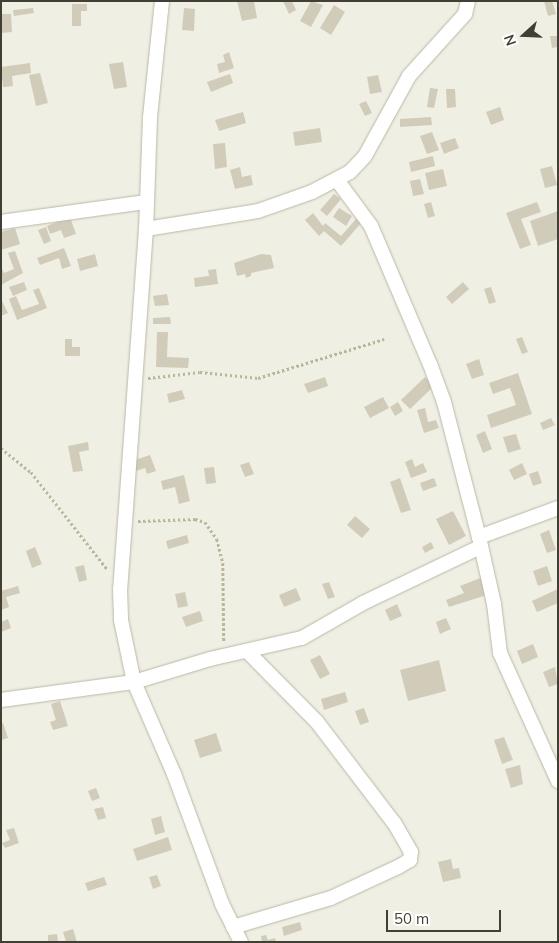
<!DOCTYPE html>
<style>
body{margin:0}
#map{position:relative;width:559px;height:943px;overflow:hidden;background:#f0efe4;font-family:Mulish,sans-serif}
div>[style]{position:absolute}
.building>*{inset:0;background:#d1ccba}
.path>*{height:2.5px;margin-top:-1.25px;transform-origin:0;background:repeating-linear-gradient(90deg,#bbb59a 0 2.5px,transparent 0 5px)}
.roads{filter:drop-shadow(0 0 1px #bbb7a7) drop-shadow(0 0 1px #bbb7a7)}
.minor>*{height:14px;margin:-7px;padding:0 7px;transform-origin:7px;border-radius:7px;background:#fff}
span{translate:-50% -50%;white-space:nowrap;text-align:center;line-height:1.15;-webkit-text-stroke:4.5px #fff;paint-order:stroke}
.frame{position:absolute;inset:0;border:2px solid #423f34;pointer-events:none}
.north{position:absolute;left:499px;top:10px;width:50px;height:50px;-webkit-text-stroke:4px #fff;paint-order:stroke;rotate:250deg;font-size:14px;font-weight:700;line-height:20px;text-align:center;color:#423f34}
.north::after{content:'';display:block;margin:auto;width:18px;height:22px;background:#423f34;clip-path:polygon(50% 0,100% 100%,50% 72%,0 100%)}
.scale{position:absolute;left:386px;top:910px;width:115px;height:22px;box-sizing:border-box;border:2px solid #423f34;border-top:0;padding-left:6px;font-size:15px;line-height:18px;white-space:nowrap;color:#423f34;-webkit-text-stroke:4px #fff;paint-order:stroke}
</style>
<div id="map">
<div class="building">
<i style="clip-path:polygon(237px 1px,254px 1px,257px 18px,242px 21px)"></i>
<i style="clip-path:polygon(283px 1px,292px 1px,296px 10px,289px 14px)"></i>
<i style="clip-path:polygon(311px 1px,323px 5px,311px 27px,300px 21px)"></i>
<i style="clip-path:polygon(544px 1px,552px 1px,556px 14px,548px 16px)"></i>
<i style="clip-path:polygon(72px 4px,87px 4px,87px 11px,81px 11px,81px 26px,72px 26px)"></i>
<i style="clip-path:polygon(334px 5px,345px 12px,331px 35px,320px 28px)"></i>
<i style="clip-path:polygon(33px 8px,34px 13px,14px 16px,13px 10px)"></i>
<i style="clip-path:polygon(184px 8px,195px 9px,194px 31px,182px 30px)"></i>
<i style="clip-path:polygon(1px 14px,11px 14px,12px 32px,1px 33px)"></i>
<i style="clip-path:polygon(550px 36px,558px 36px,558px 47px,552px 48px)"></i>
<i style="clip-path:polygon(229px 52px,234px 68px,219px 73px,217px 64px,225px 62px,223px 55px)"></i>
<i style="clip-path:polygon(123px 62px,127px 87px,114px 89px,109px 64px)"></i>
<i style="clip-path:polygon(30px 63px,31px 73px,12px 76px,13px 86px,3px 87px,1px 67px)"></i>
<i style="clip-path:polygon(40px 73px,48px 103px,36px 106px,29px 75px)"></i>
<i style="clip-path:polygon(230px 74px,233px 83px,211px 92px,207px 82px)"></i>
<i style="clip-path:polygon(378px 75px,382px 92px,370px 94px,367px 77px)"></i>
<i style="clip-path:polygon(430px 88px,438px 89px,434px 108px,427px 107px)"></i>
<i style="clip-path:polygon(446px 89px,455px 89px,456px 107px,447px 108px)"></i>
<i style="clip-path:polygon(366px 101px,372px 113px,365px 116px,359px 104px)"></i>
<i style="clip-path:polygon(500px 107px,504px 120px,491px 125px,486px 112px)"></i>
<i style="clip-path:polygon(243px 112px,246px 123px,219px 131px,215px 120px)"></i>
<i style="clip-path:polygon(431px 117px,432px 125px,400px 127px,400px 119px)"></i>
<i style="clip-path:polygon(320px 128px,322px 142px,295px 146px,293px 132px)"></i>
<i style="clip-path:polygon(432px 132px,439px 150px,427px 154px,420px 136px)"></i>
<i style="clip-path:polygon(455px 138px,459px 148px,444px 154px,440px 143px)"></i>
<i style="clip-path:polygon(225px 143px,227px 167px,215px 169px,213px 144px)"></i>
<i style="clip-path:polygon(433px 156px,435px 166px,411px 172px,409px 162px)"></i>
<i style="clip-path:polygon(552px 166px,557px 185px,545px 188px,540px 169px)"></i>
<i style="clip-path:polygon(240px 167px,242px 177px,251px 175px,253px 185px,235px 189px,230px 170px)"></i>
<i style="clip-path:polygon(443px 169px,447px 186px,429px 190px,425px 173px)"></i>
<i style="clip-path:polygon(420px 179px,424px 194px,413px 196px,410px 181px)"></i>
<i style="clip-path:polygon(334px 194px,341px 199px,327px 216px,320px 210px)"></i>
<i style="clip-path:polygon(431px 202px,435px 216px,428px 218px,424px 204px)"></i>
<i style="clip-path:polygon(537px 202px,541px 212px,521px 219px,531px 245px,520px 249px,506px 213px)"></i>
<i style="clip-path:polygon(339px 208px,352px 216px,346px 226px,333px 217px)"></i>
<i style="clip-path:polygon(558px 211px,558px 239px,538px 246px,530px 221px)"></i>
<i style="clip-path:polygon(313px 213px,323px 226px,325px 223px,341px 236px,357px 218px,362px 222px,341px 246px,324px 231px,319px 236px,305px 220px)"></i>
<i style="clip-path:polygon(70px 217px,76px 234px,64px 238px,61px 230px,50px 234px,47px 226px)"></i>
<i style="clip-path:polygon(46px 227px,51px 241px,44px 244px,38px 230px)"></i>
<i style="clip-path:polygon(15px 228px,20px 244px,1px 250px,1px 232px)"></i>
<i style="clip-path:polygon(64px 248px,71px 266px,62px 269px,59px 258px,40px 265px,37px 258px)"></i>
<i style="clip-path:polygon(15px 251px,23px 273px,1px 285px,1px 267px,4px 273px,14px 269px,8px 253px)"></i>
<i style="clip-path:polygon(95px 254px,98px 266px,80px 271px,77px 259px)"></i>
<i style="clip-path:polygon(261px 254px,271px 255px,274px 268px,251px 273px,251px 276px,246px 278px,245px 274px,237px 276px,234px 263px)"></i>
<i style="clip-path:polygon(216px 269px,218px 284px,195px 287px,194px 278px,209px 276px,208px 270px)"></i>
<i style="clip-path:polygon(24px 282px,27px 290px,13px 296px,9px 287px)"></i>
<i style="clip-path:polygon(463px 282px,469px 289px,452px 304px,446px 297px)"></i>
<i style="clip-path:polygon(491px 287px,496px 302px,489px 304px,484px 289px)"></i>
<i style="clip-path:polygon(39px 288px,47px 308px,17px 320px,9px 299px,16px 296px,22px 310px,39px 304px,33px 290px)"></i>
<i style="clip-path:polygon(167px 294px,169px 305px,155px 306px,153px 296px)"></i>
<i style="clip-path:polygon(1px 299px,8px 313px,1px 316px)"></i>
<i style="clip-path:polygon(170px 317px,171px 324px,153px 324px,153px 318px)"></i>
<i style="clip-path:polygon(157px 332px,168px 332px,167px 357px,189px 358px,188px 368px,156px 367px)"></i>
<i style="clip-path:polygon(522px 337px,528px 352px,522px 354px,516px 339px)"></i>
<i style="clip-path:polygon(65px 339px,72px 339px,72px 347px,80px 347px,80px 356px,65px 356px)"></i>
<i style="clip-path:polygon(479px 359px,484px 375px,472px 379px,466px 364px)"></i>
<i style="clip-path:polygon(518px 373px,532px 414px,491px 428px,487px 415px,516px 405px,510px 388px,493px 394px,489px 383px)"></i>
<i style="clip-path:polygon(325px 377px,328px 386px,308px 393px,304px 384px)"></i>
<i style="clip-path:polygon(425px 377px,434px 386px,410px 409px,401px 400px)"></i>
<i style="clip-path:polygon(182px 390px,185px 399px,169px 403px,167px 394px)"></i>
<i style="clip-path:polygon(383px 397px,389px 408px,370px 418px,364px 407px)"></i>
<i style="clip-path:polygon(398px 402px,403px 411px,395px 416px,390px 407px)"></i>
<i style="clip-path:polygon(425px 408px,428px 422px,436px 420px,439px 428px,424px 433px,417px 410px)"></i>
<i style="clip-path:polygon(551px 418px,555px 425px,543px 430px,540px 423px)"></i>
<i style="clip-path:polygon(485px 431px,492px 449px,483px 453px,476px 435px)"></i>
<i style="clip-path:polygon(516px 434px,521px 449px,508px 453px,503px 437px)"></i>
<i style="clip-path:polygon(88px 442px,89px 450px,79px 452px,83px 471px,73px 472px,68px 446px)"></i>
<i style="clip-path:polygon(150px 455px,156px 471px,147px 474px,145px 468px,136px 471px,132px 461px)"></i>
<i style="clip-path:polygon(412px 459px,415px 467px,423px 463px,427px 472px,411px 478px,405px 462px)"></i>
<i style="clip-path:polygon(249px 462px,254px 474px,245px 477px,240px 465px)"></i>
<i style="clip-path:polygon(522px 463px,527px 474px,514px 480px,509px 470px)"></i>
<i style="clip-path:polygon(214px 467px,216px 483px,206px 484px,204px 468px)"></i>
<i style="clip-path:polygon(538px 471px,542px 483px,533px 486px,529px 474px)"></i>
<i style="clip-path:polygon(184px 475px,190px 501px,179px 504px,175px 487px,163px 490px,161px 481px)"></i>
<i style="clip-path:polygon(400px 478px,411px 510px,401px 513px,390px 482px)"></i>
<i style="clip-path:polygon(434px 478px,437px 486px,423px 491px,420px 483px)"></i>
<i style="clip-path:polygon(453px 511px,466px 536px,449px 545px,436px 519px)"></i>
<i style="clip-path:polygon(355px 516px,370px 529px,362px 538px,347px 525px)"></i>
<i style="clip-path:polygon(549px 530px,556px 550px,547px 553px,540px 534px)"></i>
<i style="clip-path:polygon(187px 535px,189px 543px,168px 549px,166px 541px)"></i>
<i style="clip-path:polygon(431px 542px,434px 548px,425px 553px,422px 547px)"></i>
<i style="clip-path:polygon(35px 547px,42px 564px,32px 568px,26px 551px)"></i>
<i style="clip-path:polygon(84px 565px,87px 580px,79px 582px,75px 567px)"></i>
<i style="clip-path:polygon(547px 566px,552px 581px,538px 586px,533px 571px)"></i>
<i style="clip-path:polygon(483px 577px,490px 594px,449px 607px,446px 600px,464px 593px,460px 586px)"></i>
<i style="clip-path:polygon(329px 582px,335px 597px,328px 599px,322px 584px)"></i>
<i style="clip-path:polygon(18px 586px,20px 593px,6px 597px,9px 607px,1px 610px,1px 591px)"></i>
<i style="clip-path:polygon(296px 588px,301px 600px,284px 607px,279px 595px)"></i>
<i style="clip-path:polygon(558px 589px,558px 603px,537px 612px,532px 601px)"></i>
<i style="clip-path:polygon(185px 592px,188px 606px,178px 608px,175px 594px)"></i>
<i style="clip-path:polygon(397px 604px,402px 616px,390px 621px,385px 610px)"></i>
<i style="clip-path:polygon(200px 611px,203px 621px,186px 627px,182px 617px)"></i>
<i style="clip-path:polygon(446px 618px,451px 629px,440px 634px,436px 622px)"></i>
<i style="clip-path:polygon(8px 619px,11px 628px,1px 632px,1px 622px)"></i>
<i style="clip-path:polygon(533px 644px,538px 657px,522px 664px,517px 651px)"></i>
<i style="clip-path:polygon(320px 655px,330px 674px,320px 679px,310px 660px)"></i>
<i style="clip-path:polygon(439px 660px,446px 691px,408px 701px,400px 670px)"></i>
<i style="clip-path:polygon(555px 667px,558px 684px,549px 687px,543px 672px)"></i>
<i style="clip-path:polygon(345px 692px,348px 702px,324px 710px,321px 699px)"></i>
<i style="clip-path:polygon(60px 701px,68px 726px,53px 730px,50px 722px,56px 720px,51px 704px)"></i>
<i style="clip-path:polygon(364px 708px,369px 722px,360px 725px,355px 711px)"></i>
<i style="clip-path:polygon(3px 723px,8px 738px,1px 740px,1px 724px)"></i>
<i style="clip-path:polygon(216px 733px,222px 751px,200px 758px,194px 740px)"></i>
<i style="clip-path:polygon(504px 737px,513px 760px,502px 764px,494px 740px)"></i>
<i style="clip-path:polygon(520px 765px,523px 784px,511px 788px,505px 769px)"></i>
<i style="clip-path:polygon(96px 788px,100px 798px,92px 801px,88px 791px)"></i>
<i style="clip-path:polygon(103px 807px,106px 818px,98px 820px,94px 809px)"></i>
<i style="clip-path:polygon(161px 816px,165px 832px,155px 835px,151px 819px)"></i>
<i style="clip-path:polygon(14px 828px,19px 843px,5px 848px,2px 843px,10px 840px,6px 830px)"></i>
<i style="clip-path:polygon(168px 837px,172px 850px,137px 861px,133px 849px)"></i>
<i style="clip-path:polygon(451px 859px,453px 869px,459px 868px,461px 878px,443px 882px,438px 862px)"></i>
<i style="clip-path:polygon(157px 875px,161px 886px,153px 889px,149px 877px)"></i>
<i style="clip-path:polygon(104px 877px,107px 885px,88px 891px,85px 883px)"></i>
<i style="clip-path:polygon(300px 922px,302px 930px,284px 936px,282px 927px)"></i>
<i style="clip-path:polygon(73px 929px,77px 942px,66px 942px,63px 932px)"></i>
<i style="clip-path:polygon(57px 934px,58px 941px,48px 942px,48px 935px)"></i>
<i style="clip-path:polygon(266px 935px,268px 940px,275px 938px,276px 942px,262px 942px,261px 936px)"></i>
</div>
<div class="path">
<i style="left:148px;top:378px;width:52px;rotate:-6.6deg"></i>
<i style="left:200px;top:372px;width:58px;rotate:5.9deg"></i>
<i style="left:258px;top:378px;width:132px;rotate:-17.2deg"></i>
<i style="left:1px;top:448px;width:38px;rotate:39deg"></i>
<i style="left:31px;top:472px;width:123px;rotate:51.9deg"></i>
<i style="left:138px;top:521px;width:57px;rotate:-2deg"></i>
<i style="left:195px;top:519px;width:10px;rotate:17deg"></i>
<i style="left:205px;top:522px;width:21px;rotate:55deg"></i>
<i style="left:217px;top:539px;width:25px;rotate:76deg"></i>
<i style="left:223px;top:563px;width:79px;rotate:89.3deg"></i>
</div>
<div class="roads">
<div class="minor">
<i style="left:162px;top:1px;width:117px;rotate:95.9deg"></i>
<i style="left:150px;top:117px;width:112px;rotate:92deg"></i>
<i style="left:146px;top:229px;width:361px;rotate:94.1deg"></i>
<i style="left:120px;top:589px;width:31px;rotate:88deg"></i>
<i style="left:121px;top:620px;width:63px;rotate:78.2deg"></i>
<i style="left:134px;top:682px;width:100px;rotate:66.5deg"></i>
<i style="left:174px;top:774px;width:139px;rotate:69.7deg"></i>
<i style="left:222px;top:904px;width:42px;rotate:63.4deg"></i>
<i style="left:337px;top:180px;width:57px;rotate:53.5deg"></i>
<i style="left:371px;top:226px;width:150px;rotate:66.9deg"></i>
<i style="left:430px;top:364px;width:40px;rotate:69.8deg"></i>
<i style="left:444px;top:402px;width:139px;rotate:75.5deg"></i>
<i style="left:479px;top:537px;width:69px;rotate:77.4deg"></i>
<i style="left:494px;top:604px;width:49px;rotate:83deg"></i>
<i style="left:500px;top:653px;width:141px;rotate:65.6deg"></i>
<i style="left:1px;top:222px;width:145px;rotate:-7.9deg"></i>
<i style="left:146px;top:229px;width:113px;rotate:-9.1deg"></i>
<i style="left:258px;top:211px;width:57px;rotate:-19.4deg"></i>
<i style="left:312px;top:192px;width:43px;rotate:-27.8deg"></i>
<i style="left:350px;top:172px;width:22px;rotate:-47deg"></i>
<i style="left:365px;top:156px;width:91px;rotate:-61.2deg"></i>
<i style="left:409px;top:76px;width:84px;rotate:-47.9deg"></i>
<i style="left:465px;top:14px;width:13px;rotate:-77deg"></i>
<i style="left:479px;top:537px;width:84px;rotate:-20.2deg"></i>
<i style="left:1px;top:700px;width:134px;rotate:-7.7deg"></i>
<i style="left:134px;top:682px;width:79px;rotate:-16.8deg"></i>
<i style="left:210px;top:659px;width:94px;rotate:-12.9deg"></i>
<i style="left:302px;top:638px;width:70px;rotate:-29.8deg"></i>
<i style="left:363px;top:603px;width:130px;rotate:-25.6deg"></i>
<i style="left:233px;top:927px;width:102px;rotate:-16.5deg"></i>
<i style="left:331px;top:898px;width:74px;rotate:-24.8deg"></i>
<i style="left:398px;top:867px;width:14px;rotate:-30deg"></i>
<i style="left:410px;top:860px;width:8px;rotate:-83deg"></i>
<i style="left:411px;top:852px;width:34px;rotate:-120deg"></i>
<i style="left:394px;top:823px;width:127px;rotate:-127.3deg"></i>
<i style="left:317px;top:722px;width:100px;rotate:-134.6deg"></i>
</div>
</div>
<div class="frame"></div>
<div class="north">N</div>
<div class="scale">50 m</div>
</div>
